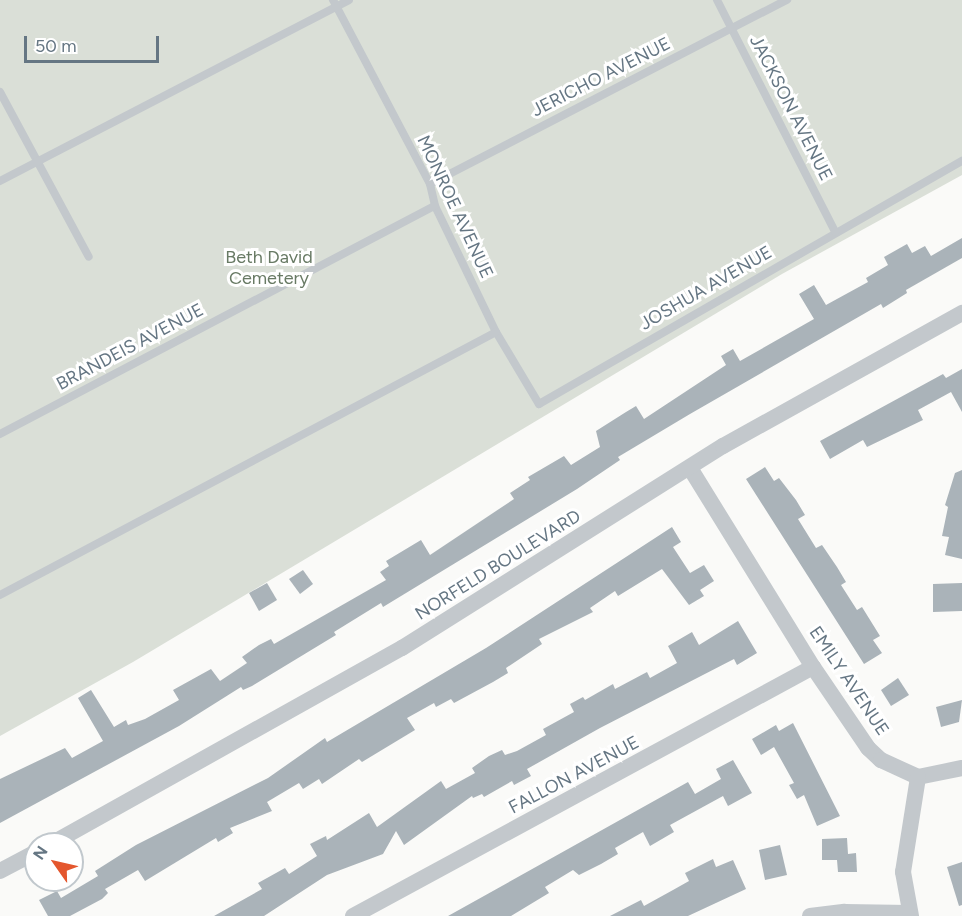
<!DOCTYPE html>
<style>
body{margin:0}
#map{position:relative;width:962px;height:916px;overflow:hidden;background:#fafaf8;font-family:Figtree,sans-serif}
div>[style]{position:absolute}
.green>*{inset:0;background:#dadfd7}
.building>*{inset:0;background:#aab3b9}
.lane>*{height:8px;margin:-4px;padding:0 4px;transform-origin:4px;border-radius:4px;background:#c3c8cc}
.street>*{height:16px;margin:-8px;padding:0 8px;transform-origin:8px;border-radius:8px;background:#c3c8cc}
span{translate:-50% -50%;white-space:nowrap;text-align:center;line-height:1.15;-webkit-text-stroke:6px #fff;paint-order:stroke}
.street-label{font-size:18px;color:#657683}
.park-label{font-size:18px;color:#687a64}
.north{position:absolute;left:24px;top:832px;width:60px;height:60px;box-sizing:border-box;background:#fff;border:2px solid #c1c8cd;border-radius:50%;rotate:304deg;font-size:16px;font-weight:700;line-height:24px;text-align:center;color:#657683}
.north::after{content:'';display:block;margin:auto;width:21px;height:27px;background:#e4572e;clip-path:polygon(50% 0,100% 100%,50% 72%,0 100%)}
.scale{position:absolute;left:24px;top:36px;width:135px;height:27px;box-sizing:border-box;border:3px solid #657683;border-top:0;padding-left:8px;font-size:18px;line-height:21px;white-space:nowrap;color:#657683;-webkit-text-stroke:4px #fff;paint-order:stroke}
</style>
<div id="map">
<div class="green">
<i style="clip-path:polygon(0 0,962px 0,962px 175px,782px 274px,133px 662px,0 736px)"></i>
</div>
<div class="building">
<i style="clip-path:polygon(962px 238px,962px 258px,906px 290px,907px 293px,883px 308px,881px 304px,690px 414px,618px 457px,620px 460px,577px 489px,383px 607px,381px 603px,334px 632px,336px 635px,252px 686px,243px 690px,241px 687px,179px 726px,0 823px,0 779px,65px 748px,72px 758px,103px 741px,78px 698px,91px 690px,114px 727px,126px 720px,128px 725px,145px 719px,179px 700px,173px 690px,211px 669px,220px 681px,247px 663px,242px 657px,259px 645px,271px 639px,274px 644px,386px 580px,380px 572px,389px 566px,386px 561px,421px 540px,430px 555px,514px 499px,510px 493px,530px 480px,528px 477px,564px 456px,571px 465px,600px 447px,596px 431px,626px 412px,636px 406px,644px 419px,726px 365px,721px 356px,733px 349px,740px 361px,814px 319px,799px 294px,814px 285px,826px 305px,868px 282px,866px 278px,888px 265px,884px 257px,907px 244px,912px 253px,925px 246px,931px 256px)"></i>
<i style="clip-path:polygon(962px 369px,962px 412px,951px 392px,918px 410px,923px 420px,867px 447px,863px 440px,830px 459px,820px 441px,943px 374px,946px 378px)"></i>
<i style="clip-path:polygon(765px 467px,774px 481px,779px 478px,796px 500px,805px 515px,798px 519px,816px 548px,822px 545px,837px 567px,846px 582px,841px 585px,857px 610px,862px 607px,880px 636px,873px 640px,882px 653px,864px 664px,746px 479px)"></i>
<i style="clip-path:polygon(962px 470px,962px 559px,945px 555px,949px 537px,942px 536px,948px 507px,945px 505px,955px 473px)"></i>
<i style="clip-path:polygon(672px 527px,681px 542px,673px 547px,690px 573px,704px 565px,714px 581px,700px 590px,704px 596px,689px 605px,662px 569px,618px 596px,615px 591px,590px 608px,593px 612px,539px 639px,542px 644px,506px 668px,508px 673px,493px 682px,454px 703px,451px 699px,436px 707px,434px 703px,407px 718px,415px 730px,362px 762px,359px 759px,322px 784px,319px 779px,303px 789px,299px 783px,267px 802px,272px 811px,230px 828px,233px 833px,218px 842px,216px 838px,145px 881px,138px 870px,105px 889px,108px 893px,102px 899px,70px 916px,48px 916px,39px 900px,57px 891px,61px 898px,98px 876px,95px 871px,136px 845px,268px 778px,325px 738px,327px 742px,486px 648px)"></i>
<i style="clip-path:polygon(303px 570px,313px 584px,300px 594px,289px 579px)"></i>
<i style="clip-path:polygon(267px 583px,277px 600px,259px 611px,249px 593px)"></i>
<i style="clip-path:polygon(962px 583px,962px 611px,933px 612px,933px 584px)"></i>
<i style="clip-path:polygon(738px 621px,757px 653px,737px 665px,734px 659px,600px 728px,527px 769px,531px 776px,514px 785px,512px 781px,484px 797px,482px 794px,473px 798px,472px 796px,404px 845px,396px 831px,383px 854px,327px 875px,264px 916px,214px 916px,262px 889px,258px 883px,285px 868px,289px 874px,317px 856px,310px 844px,326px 836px,327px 840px,369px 813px,377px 827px,441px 781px,446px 789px,475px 773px,472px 768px,489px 756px,502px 750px,505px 755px,517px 751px,546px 735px,543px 729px,574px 712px,570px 704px,583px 697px,585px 700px,613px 684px,615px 689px,647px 672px,650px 678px,677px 663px,668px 646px,692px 632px,699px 645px)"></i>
<i style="clip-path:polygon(898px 678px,909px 695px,891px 706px,881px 690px)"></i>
<i style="clip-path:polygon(962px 700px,959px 722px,941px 727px,936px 707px)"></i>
<i style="clip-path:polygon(793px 723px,840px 816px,817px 826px,804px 795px,797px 799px,789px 785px,794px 783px,774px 747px,761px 755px,752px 739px,776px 725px,779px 731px)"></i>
<i style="clip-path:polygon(733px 760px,752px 793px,728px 806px,723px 796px,670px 825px,674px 832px,650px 846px,643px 832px,615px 848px,618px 854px,601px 864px,579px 875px,573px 870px,545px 887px,549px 893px,511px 916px,448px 916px,688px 782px,695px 794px,721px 779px,716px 769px)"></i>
<i style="clip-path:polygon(847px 838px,848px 854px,856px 853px,857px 872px,838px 872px,837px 860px,822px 860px,822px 839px)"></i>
<i style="clip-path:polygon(780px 845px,787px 875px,765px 880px,759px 850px)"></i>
<i style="clip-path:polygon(713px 859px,716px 867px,733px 860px,746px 889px,688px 916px,610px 916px,641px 900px,644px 906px,673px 890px,689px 881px,685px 873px)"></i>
<i style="clip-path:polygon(962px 862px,962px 905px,959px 906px,947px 867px)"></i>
</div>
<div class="lane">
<i style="left:333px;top:0;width:208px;rotate:62.2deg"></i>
<i style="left:430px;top:184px;width:23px;rotate:77deg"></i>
<i style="left:435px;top:206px;width:140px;rotate:64.2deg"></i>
<i style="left:496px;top:332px;width:84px;rotate:59.2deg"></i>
<i style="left:539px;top:404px;width:488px;rotate:-29.9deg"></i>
<i style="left:717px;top:0;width:260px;rotate:63deg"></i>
<i style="left:0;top:92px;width:187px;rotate:61.7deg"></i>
<i style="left:0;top:181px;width:393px;rotate:-27.4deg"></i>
<i style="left:430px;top:184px;width:402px;rotate:-27.3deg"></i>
<i style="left:0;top:434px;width:491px;rotate:-27.7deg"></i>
<i style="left:0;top:595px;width:561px;rotate:-27.93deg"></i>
</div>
<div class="street">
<i style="left:690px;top:468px;width:234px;rotate:58.3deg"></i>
<i style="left:813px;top:667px;width:98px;rotate:55.8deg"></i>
<i style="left:868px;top:748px;width:18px;rotate:43deg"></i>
<i style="left:881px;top:760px;width:41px;rotate:24.7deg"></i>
<i style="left:918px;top:777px;width:45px;rotate:-11.6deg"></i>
<i style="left:51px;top:844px;width:402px;rotate:-29.2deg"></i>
<i style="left:402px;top:648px;width:379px;rotate:-32.2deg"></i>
<i style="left:723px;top:446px;width:274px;rotate:-29.1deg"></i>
<i style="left:0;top:871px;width:41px;rotate:-27.8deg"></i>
<i style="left:353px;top:916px;width:523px;rotate:-28.43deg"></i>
<i style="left:810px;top:916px;width:35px;rotate:-7deg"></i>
<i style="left:845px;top:912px;width:64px;rotate:0.9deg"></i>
<i style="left:911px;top:916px;width:45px;rotate:-100.3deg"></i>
<i style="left:903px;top:872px;width:96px;rotate:-81deg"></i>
</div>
<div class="street-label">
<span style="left:601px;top:77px;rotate:-27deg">JERICHO AVENUE</span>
<span style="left:791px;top:108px;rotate:63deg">JACKSON AVENUE</span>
<span style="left:455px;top:207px;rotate:65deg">MONROE AVENUE</span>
<span style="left:706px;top:288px;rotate:-30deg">JOSHUA AVENUE</span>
<span style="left:130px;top:347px;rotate:-28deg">BRANDEIS AVENUE</span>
<span style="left:498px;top:565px;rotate:-32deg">NORFELD BOULEVARD</span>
<span style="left:849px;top:681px;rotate:56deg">EMILY AVENUE</span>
<span style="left:574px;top:775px;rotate:-28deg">FALLON AVENUE</span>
</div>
<div class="park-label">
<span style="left:269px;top:268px">Beth David<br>Cemetery</span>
</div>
<div class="north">N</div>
<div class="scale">50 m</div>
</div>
